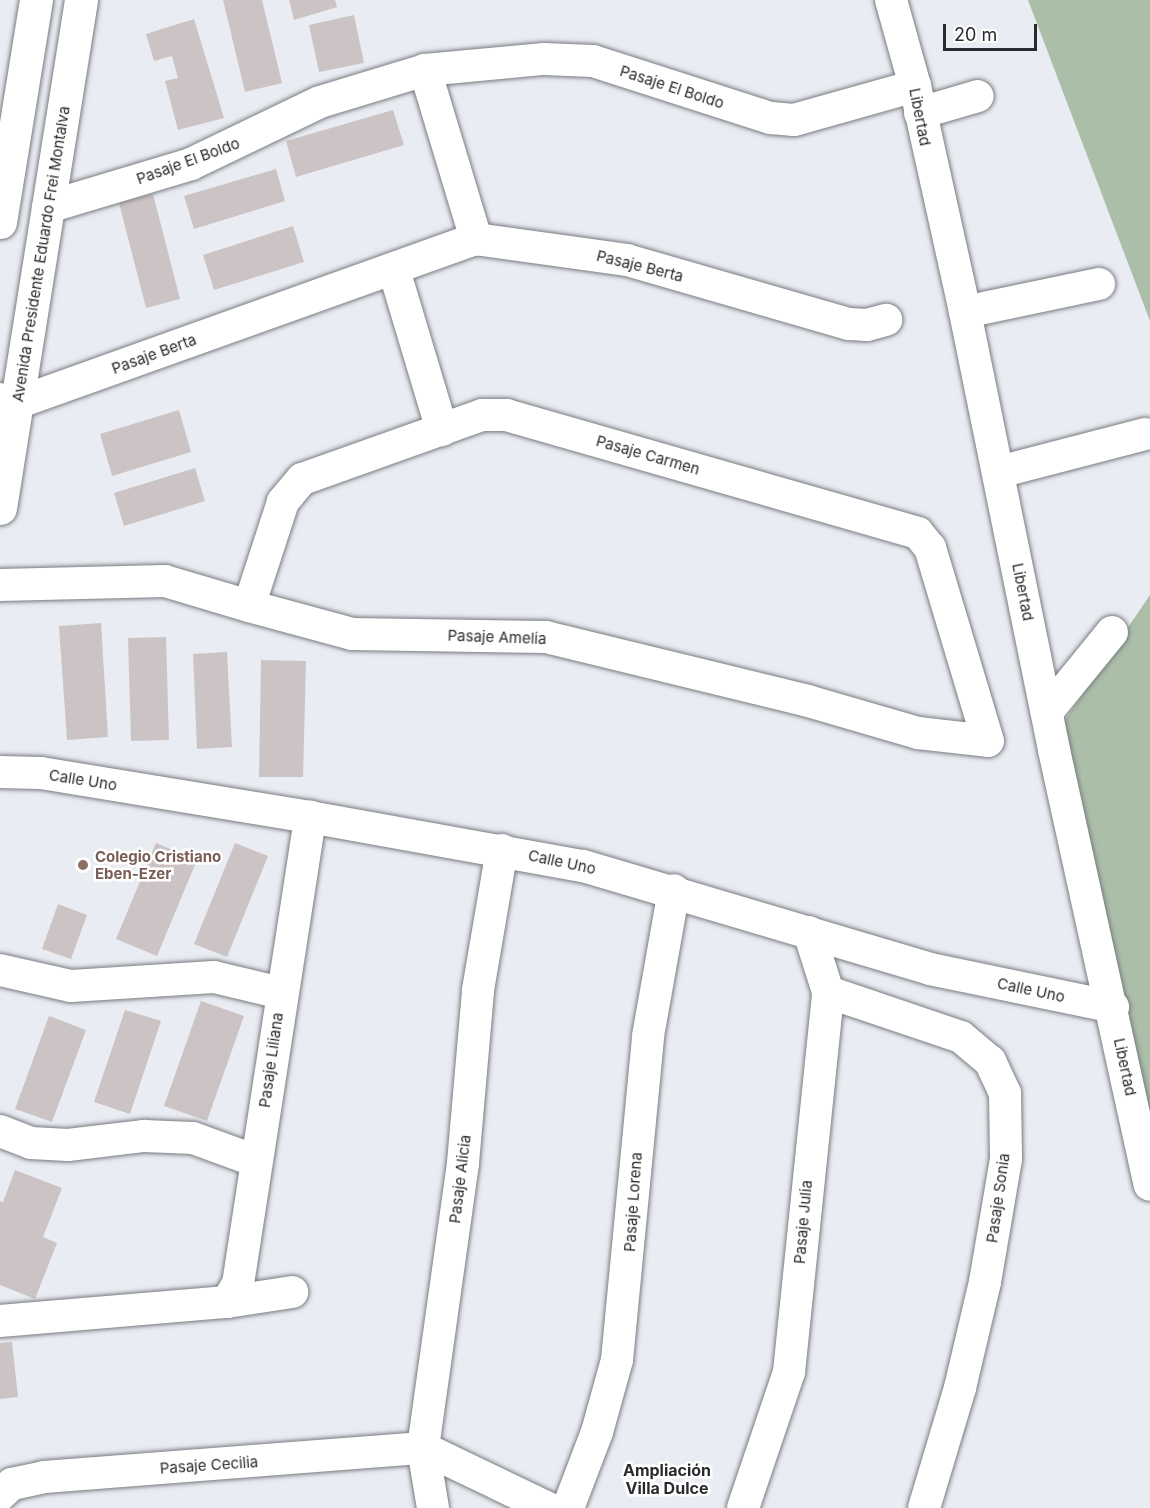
<!DOCTYPE html>
<meta charset="utf-8">
<style>
body{margin:0}
#map{position:relative;width:1150px;height:1508px;overflow:hidden;background:#e9ecf2;font-family:Inter,sans-serif}
div>[style]{position:absolute}
.green>*{inset:0;background:#abbfa8}
.building>*{inset:0;background:#ccc4c4}
.roads{filter:drop-shadow(0 0 2px #797c81) drop-shadow(0 0 2px #797c81)}
.street>*{height:32px;margin:-16px;padding:0 16px;transform-origin:16px;border-radius:16px;background:#fff}
.secondary>*{height:33px;margin:-16.5px;padding:0 16.5px;transform-origin:16.5px;border-radius:16.5px;background:#fff}
.dots>*{width:16px;height:16px;translate:-50% -50%;box-sizing:border-box;border:3px solid #fff;border-radius:50%}
span{translate:-50% -50%;white-space:nowrap;text-align:center;line-height:1.15;-webkit-text-stroke:5px #fff;paint-order:stroke}
.street-label{font-size:15px;color:#292a2d}
.education-label{font-size:15px;color:#785e54;font-weight:700}
.left{translate:0 -50%;text-align:left}
.neighbourhood-label{font-size:16px;color:#292a2d;font-weight:700}
.scale{position:absolute;left:943px;top:24px;width:94px;height:27px;box-sizing:border-box;border:3px solid #292a2d;border-top:0;padding-left:8px;font-size:18px;line-height:21px;white-space:nowrap;color:#292a2d;-webkit-text-stroke:4px #fff;paint-order:stroke}
</style>
<div id="map">
<div class="green">
<i style="clip-path:polygon(1028px 0,1150px 0,1150px 321px)"></i>
<i style="clip-path:polygon(1150px 595px,1150px 1180px,1061px 726px)"></i>
</div>
<div class="building">
<i style="clip-path:polygon(223px 0,262px 0,282px 83px,245px 92px)"></i>
<i style="clip-path:polygon(289px 0,335px 0,337px 7px,294px 20px)"></i>
<i style="clip-path:polygon(354px 15px,364px 63px,319px 72px,309px 25px)"></i>
<i style="clip-path:polygon(194px 19px,224px 118px,178px 130px,165px 81px,178px 78px,172px 56px,154px 61px,146px 34px)"></i>
<i style="clip-path:polygon(393px 110px,404px 145px,296px 177px,286px 141px)"></i>
<i style="clip-path:polygon(276px 169px,285px 201px,194px 229px,184px 196px)"></i>
<i style="clip-path:polygon(153px 194px,180px 299px,146px 308px,119px 203px)"></i>
<i style="clip-path:polygon(293px 226px,304px 262px,214px 290px,203px 255px)"></i>
<i style="clip-path:polygon(179px 410px,191px 452px,112px 476px,100px 434px)"></i>
<i style="clip-path:polygon(195px 468px,205px 501px,124px 526px,114px 493px)"></i>
<i style="clip-path:polygon(101px 623px,108px 737px,67px 740px,59px 626px)"></i>
<i style="clip-path:polygon(166px 637px,169px 740px,131px 741px,128px 638px)"></i>
<i style="clip-path:polygon(227px 652px,232px 747px,197px 749px,193px 654px)"></i>
<i style="clip-path:polygon(261px 660px,306px 661px,303px 777px,259px 777px)"></i>
<i style="clip-path:polygon(156px 843px,197px 860px,157px 956px,116px 939px)"></i>
<i style="clip-path:polygon(235px 843px,268px 856px,227px 957px,194px 944px)"></i>
<i style="clip-path:polygon(58px 904px,87px 915px,71px 959px,42px 949px)"></i>
<i style="clip-path:polygon(201px 1001px,244px 1016px,207px 1121px,164px 1106px)"></i>
<i style="clip-path:polygon(125px 1010px,161px 1021px,130px 1114px,94px 1102px)"></i>
<i style="clip-path:polygon(49px 1016px,86px 1030px,52px 1122px,15px 1109px)"></i>
<i style="clip-path:polygon(15px 1170px,62px 1188px,43px 1237px,57px 1243px,35px 1299px,0 1285px,0 1201px,3px 1202px)"></i>
<i style="clip-path:polygon(12px 1342px,18px 1397px,0 1399px,0 1343px)"></i>
</div>
<div class="roads">
<div class="street">
<i style="left:891px;top:0;width:89px;rotate:74.4deg"></i>
<i style="left:915px;top:86px;width:231px;rotate:77.5deg"></i>
<i style="left:965px;top:312px;width:447px;rotate:78.5deg"></i>
<i style="left:1054px;top:750px;width:445px;rotate:77.6deg"></i>
<i style="left:425px;top:70px;width:177px;rotate:73.2deg"></i>
<i style="left:920px;top:113px;width:60px;rotate:-16.3deg"></i>
<i style="left:48px;top:207px;width:149px;rotate:-16.7deg"></i>
<i style="left:191px;top:164px;width:143px;rotate:-25.7deg"></i>
<i style="left:320px;top:102px;width:110px;rotate:-16.9deg"></i>
<i style="left:425px;top:70px;width:120px;rotate:-5.3deg"></i>
<i style="left:544px;top:59px;width:49px;rotate:2.3deg"></i>
<i style="left:593px;top:61px;width:187px;rotate:17.8deg"></i>
<i style="left:771px;top:118px;width:23px;rotate:5deg"></i>
<i style="left:794px;top:120px;width:126px;rotate:-15.7deg"></i>
<i style="left:394px;top:270px;width:167px;rotate:73.3deg"></i>
<i style="left:965px;top:312px;width:137px;rotate:-11.8deg"></i>
<i style="left:0;top:399px;width:17px;rotate:13deg"></i>
<i style="left:17px;top:403px;width:487px;rotate:-19.7deg"></i>
<i style="left:476px;top:239px;width:152px;rotate:7.9deg"></i>
<i style="left:627px;top:260px;width:231px;rotate:16.1deg"></i>
<i style="left:849px;top:324px;width:18px;rotate:3deg"></i>
<i style="left:867px;top:325px;width:20px;rotate:-15deg"></i>
<i style="left:999px;top:472px;width:151px;rotate:-14.6deg"></i>
<i style="left:0;top:585px;width:165px;rotate:-1.4deg"></i>
<i style="left:165px;top:581px;width:88px;rotate:16.6deg"></i>
<i style="left:249px;top:606px;width:107px;rotate:15.2deg"></i>
<i style="left:352px;top:634px;width:194px;rotate:0.9deg"></i>
<i style="left:546px;top:637px;width:270px;rotate:13.7deg"></i>
<i style="left:808px;top:701px;width:115px;rotate:16.2deg"></i>
<i style="left:918px;top:733px;width:70px;rotate:6.5deg"></i>
<i style="left:988px;top:741px;width:202px;rotate:-106.7deg"></i>
<i style="left:930px;top:548px;width:19px;rotate:-129deg"></i>
<i style="left:918px;top:533px;width:428px;rotate:-164deg"></i>
<i style="left:507px;top:415px;width:25px;rotate:180deg"></i>
<i style="left:482px;top:415px;width:191px;rotate:160.4deg"></i>
<i style="left:302px;top:479px;width:30px;rotate:130deg"></i>
<i style="left:283px;top:502px;width:109px;rotate:108.1deg"></i>
<i style="left:1047px;top:712px;width:103px;rotate:-50.9deg"></i>
<i style="left:0;top:772px;width:41px;rotate:1.4deg"></i>
<i style="left:41px;top:773px;width:273px;rotate:9.3deg"></i>
<i style="left:310px;top:817px;width:277px;rotate:10.2deg"></i>
<i style="left:583px;top:866px;width:362px;rotate:16.5deg"></i>
<i style="left:930px;top:969px;width:187px;rotate:11.7deg"></i>
<i style="left:0;top:970px;width:73px;rotate:12.7deg"></i>
<i style="left:71px;top:986px;width:143px;rotate:-3.6deg"></i>
<i style="left:214px;top:977px;width:69px;rotate:13.4deg"></i>
<i style="left:828px;top:992px;width:140px;rotate:18.7deg"></i>
<i style="left:961px;top:1037px;width:38px;rotate:40deg"></i>
<i style="left:990px;top:1061px;width:35px;rotate:65deg"></i>
<i style="left:1005px;top:1093px;width:66px;rotate:89.1deg"></i>
<i style="left:1006px;top:1159px;width:125px;rotate:99.7deg"></i>
<i style="left:985px;top:1282px;width:109px;rotate:103.3deg"></i>
<i style="left:960px;top:1388px;width:125px;rotate:106.7deg"></i>
<i style="left:0;top:1131px;width:33px;rotate:21deg"></i>
<i style="left:31px;top:1143px;width:37px;rotate:3deg"></i>
<i style="left:68px;top:1145px;width:77px;rotate:-6.8deg"></i>
<i style="left:144px;top:1136px;width:49px;rotate:2.3deg"></i>
<i style="left:193px;top:1138px;width:67px;rotate:20.1deg"></i>
<i style="left:227px;top:1302px;width:21px;rotate:-59deg"></i>
<i style="left:238px;top:1284px;width:473px;rotate:-81.2deg"></i>
<i style="left:0;top:1321px;width:228px;rotate:-4.8deg"></i>
<i style="left:227px;top:1302px;width:66px;rotate:-8.7deg"></i>
<i style="left:0;top:1495px;width:16px;rotate:-43deg"></i>
<i style="left:12px;top:1484px;width:33px;rotate:-12deg"></i>
<i style="left:44px;top:1477px;width:380px;rotate:-4.4deg"></i>
<i style="left:423px;top:1448px;width:139px;rotate:25.6deg"></i>
<i style="left:433px;top:1508px;width:61px;rotate:-99.5deg"></i>
<i style="left:423px;top:1448px;width:288px;rotate:-82deg"></i>
<i style="left:463px;top:1163px;width:174px;rotate:-85deg"></i>
<i style="left:478px;top:990px;width:142px;rotate:-80.3deg"></i>
<i style="left:568px;top:1508px;width:81px;rotate:-69.1deg"></i>
<i style="left:597px;top:1432px;width:75px;rotate:-74.5deg"></i>
<i style="left:617px;top:1360px;width:325px;rotate:-84.5deg"></i>
<i style="left:648px;top:1036px;width:148px;rotate:-79.9deg"></i>
<i style="left:743px;top:1508px;width:144px;rotate:-71.3deg"></i>
<i style="left:789px;top:1372px;width:382px;rotate:-84.1deg"></i>
<i style="left:828px;top:992px;width:63px;rotate:-107.6deg"></i>
</div>
<div class="secondary">
<i style="left:0;top:222px;width:225px;rotate:-80.8deg"></i>
<i style="left:0;top:508px;width:514px;rotate:-80.94deg"></i>
</div>
</div>
<div class="dots">
<i style="left:83px;top:865px;background:#8d6e63"></i>
</div>
<div class="street-label">
<span style="left:672px;top:87px;rotate:18deg">Pasaje El Boldo</span>
<span style="left:920px;top:117px;rotate:79deg">Libertad</span>
<span style="left:188px;top:161px;rotate:-20deg">Pasaje El Boldo</span>
<span style="left:41px;top:254px;rotate:-81deg">Avenida Presidente Eduardo Frei Montalva</span>
<span style="left:640px;top:266px;rotate:14deg">Pasaje Berta</span>
<span style="left:154px;top:354px;rotate:-20deg">Pasaje Berta</span>
<span style="left:648px;top:455px;rotate:16deg">Pasaje Carmen</span>
<span style="left:1023px;top:592px;rotate:79deg">Libertad</span>
<span style="left:497px;top:637px;rotate:2deg">Pasaje Amelia</span>
<span style="left:83px;top:780px;rotate:9deg">Calle Uno</span>
<span style="left:562px;top:862px;rotate:12deg">Calle Uno</span>
<span style="left:1031px;top:990px;rotate:12deg">Calle Uno</span>
<span style="left:271px;top:1060px;rotate:-82deg">Pasaje Liliana</span>
<span style="left:1125px;top:1067px;rotate:78deg">Libertad</span>
<span style="left:460px;top:1179px;rotate:-83deg">Pasaje Alicia</span>
<span style="left:998px;top:1198px;rotate:-82deg">Pasaje Sonia</span>
<span style="left:633px;top:1202px;rotate:-86deg">Pasaje Lorena</span>
<span style="left:803px;top:1222px;rotate:-85deg">Pasaje Julia</span>
<span style="left:209px;top:1465px;rotate:-4deg">Pasaje Cecilia</span>
</div>
<div class="education-label">
<span class="left" style="left:95px;top:865px">Colegio Cristiano<br>Eben-Ezer</span>
</div>
<div class="neighbourhood-label">
<span style="left:667px;top:1479px">Ampliación<br>Villa Dulce</span>
</div>
<div class="scale">20 m</div>
</div>
